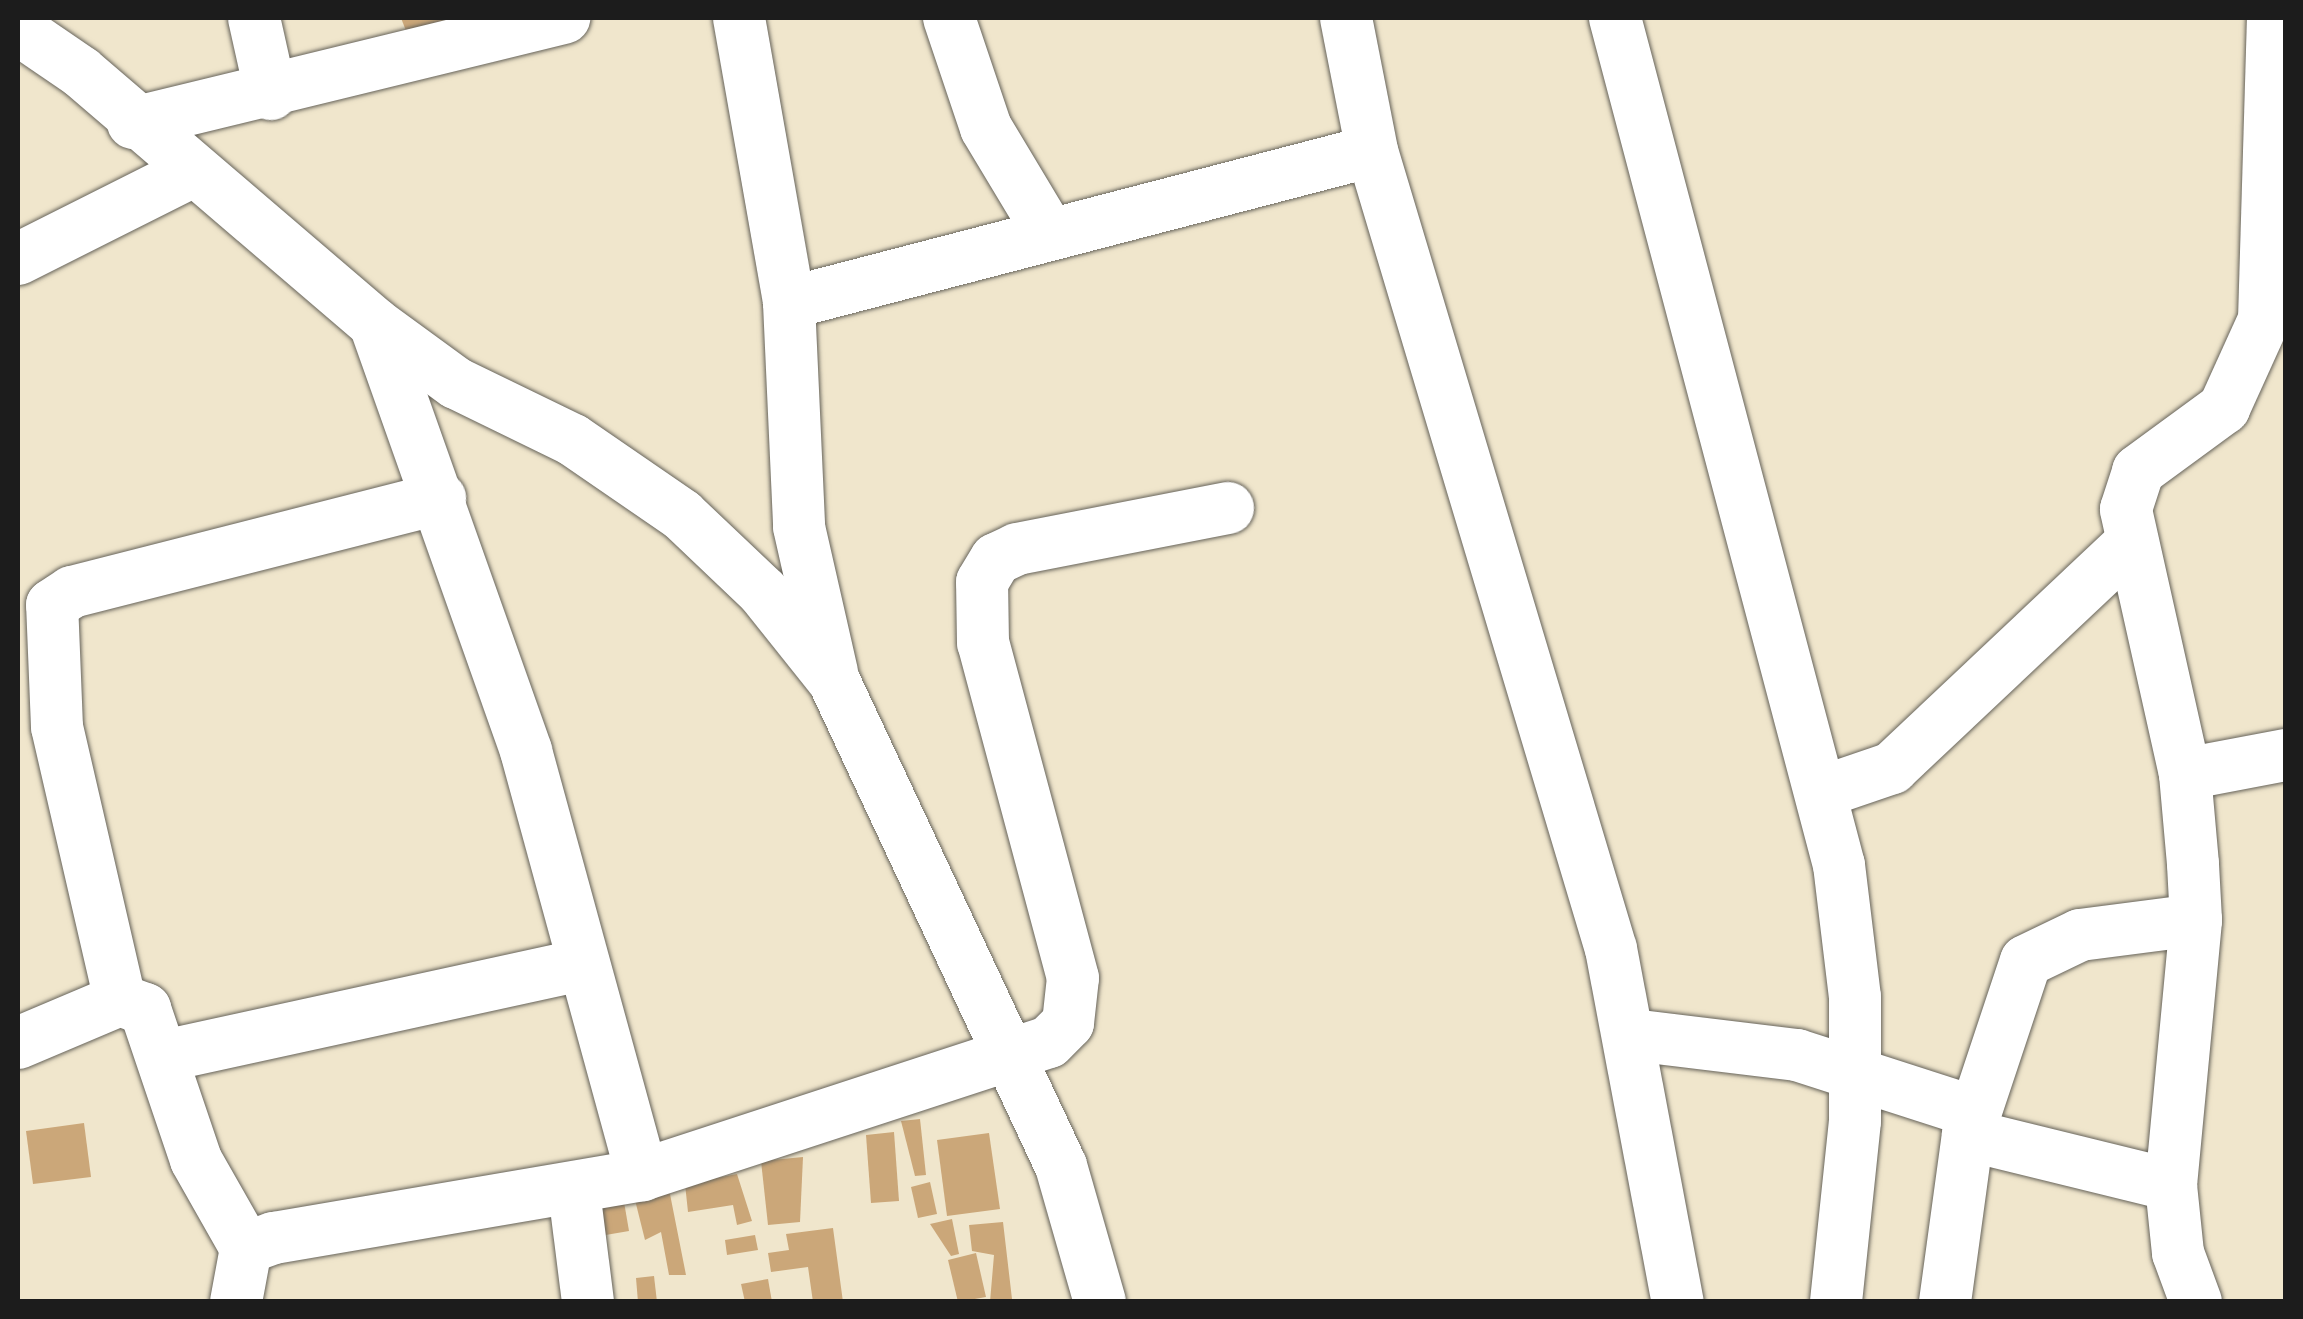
<!DOCTYPE html>
<style>
body{margin:0}
#map{position:relative;width:2303px;height:1319px;overflow:hidden;background:#f0e6cc;font-family:Dekko,sans-serif}
div>[style]{position:absolute}
.building>*{inset:0;background:#cba779}
.roads{filter:drop-shadow(0 0 2px #66635a) drop-shadow(0 0 2px #66635a)}
.minor>*{height:52px;margin:-26px;padding:0 26px;transform-origin:26px;border-radius:26px;background:#fff}
span{translate:-50% -50%;white-space:nowrap;text-align:center;line-height:1.15;-webkit-text-stroke:10px #f7f3e8;paint-order:stroke}
.frame{position:absolute;inset:0;border:20px solid #1c1c1c;pointer-events:none}
</style>
<div id="map">
<div class="building">
<i style="clip-path:polygon(401px 18px,447px 18px,451px 28px,410px 41px)"></i>
<i style="clip-path:polygon(920px 1119px,926px 1175px,915px 1176px,901px 1121px)"></i>
<i style="clip-path:polygon(84px 1123px,91px 1177px,33px 1184px,26px 1131px)"></i>
<i style="clip-path:polygon(894px 1132px,899px 1201px,871px 1203px,866px 1135px)"></i>
<i style="clip-path:polygon(989px 1133px,1000px 1209px,947px 1216px,937px 1140px)"></i>
<i style="clip-path:polygon(803px 1157px,800px 1222px,768px 1225px,761px 1161px)"></i>
<i style="clip-path:polygon(737px 1174px,752px 1221px,737px 1225px,733px 1205px,688px 1212px,685px 1184px)"></i>
<i style="clip-path:polygon(930px 1182px,937px 1214px,918px 1218px,911px 1187px)"></i>
<i style="clip-path:polygon(668px 1184px,686px 1275px,669px 1275px,661px 1232px,645px 1240px,634px 1196px)"></i>
<i style="clip-path:polygon(623px 1196px,629px 1231px,594px 1237px,588px 1202px)"></i>
<i style="clip-path:polygon(952px 1219px,959px 1254px,951px 1256px,930px 1224px)"></i>
<i style="clip-path:polygon(1003px 1222px,1012px 1299px,990px 1302px,994px 1255px,972px 1251px,969px 1225px)"></i>
<i style="clip-path:polygon(833px 1228px,843px 1302px,813px 1302px,808px 1267px,771px 1272px,768px 1253px,789px 1250px,786px 1234px)"></i>
<i style="clip-path:polygon(755px 1235px,758px 1250px,727px 1255px,725px 1240px)"></i>
<i style="clip-path:polygon(976px 1253px,986px 1297px,958px 1302px,948px 1260px)"></i>
<i style="clip-path:polygon(654px 1276px,657px 1302px,638px 1302px,636px 1278px)"></i>
<i style="clip-path:polygon(768px 1279px,772px 1302px,745px 1302px,741px 1284px)"></i>
</div>
<div class="roads">
<div class="minor">
<i style="left:254px;top:18px;width:78px;rotate:77.4deg"></i>
<i style="left:739px;top:18px;width:289px;rotate:80deg"></i>
<i style="left:789px;top:303px;width:224px;rotate:87.4deg"></i>
<i style="left:799px;top:527px;width:149px;rotate:77.2deg"></i>
<i style="left:949px;top:18px;width:116px;rotate:71.4deg"></i>
<i style="left:986px;top:128px;width:122px;rotate:59deg"></i>
<i style="left:1346px;top:18px;width:136px;rotate:78.9deg"></i>
<i style="left:1372px;top:151px;width:833px;rotate:73.33deg"></i>
<i style="left:1611px;top:949px;width:359px;rotate:79.3deg"></i>
<i style="left:1615px;top:18px;width:876px;rotate:75.19deg"></i>
<i style="left:1839px;top:865px;width:133px;rotate:83.1deg"></i>
<i style="left:1855px;top:997px;width:124px;rotate:90deg"></i>
<i style="left:1855px;top:1121px;width:182px;rotate:96deg"></i>
<i style="left:18px;top:29px;width:76px;rotate:34.3deg"></i>
<i style="left:81px;top:72px;width:387px;rotate:40.6deg"></i>
<i style="left:375px;top:324px;width:100px;rotate:36.1deg"></i>
<i style="left:456px;top:383px;width:130px;rotate:26deg"></i>
<i style="left:573px;top:440px;width:132px;rotate:34.5deg"></i>
<i style="left:682px;top:515px;width:112px;rotate:43.5deg"></i>
<i style="left:763px;top:592px;width:114px;rotate:51.4deg"></i>
<i style="left:834px;top:681px;width:535px;rotate:64.92deg"></i>
<i style="left:1061px;top:1166px;width:141px;rotate:74deg"></i>
<i style="left:133px;top:123px;width:444px;rotate:-13.7deg"></i>
<i style="left:18px;top:259px;width:196px;rotate:-26.7deg"></i>
<i style="left:789px;top:303px;width:602px;rotate:-14.61deg"></i>
<i style="left:375px;top:324px;width:453px;rotate:70.5deg"></i>
<i style="left:526px;top:751px;width:440px;rotate:74.7deg"></i>
<i style="left:2185px;top:774px;width:103px;rotate:-10.7deg"></i>
<i style="left:1825px;top:791px;width:71px;rotate:-18.9deg"></i>
<i style="left:1892px;top:768px;width:330px;rotate:-43.3deg"></i>
<i style="left:120px;top:1000px;width:280px;rotate:-103deg"></i>
<i style="left:57px;top:727px;width:122px;rotate:-92.3deg"></i>
<i style="left:52px;top:605px;width:24px;rotate:-33deg"></i>
<i style="left:72px;top:592px;width:380px;rotate:-14.3deg"></i>
<i style="left:1632px;top:1035px;width:166px;rotate:6.9deg"></i>
<i style="left:1797px;top:1055px;width:185px;rotate:17.9deg"></i>
<i style="left:18px;top:1043px;width:111px;rotate:-22.9deg"></i>
<i style="left:120px;top:1000px;width:27px;rotate:20deg"></i>
<i style="left:145px;top:1009px;width:159px;rotate:71.3deg"></i>
<i style="left:196px;top:1160px;width:101px;rotate:60.4deg"></i>
<i style="left:168px;top:1055px;width:423px;rotate:-12.3deg"></i>
<i style="left:1968px;top:1135px;width:209px;rotate:13.8deg"></i>
<i style="left:574px;top:1191px;width:112px;rotate:82.8deg"></i>
<i style="left:236px;top:1302px;width:55px;rotate:-79.5deg"></i>
<i style="left:246px;top:1248px;width:30px;rotate:-20deg"></i>
<i style="left:274px;top:1238px;width:373px;rotate:-9.7deg"></i>
<i style="left:642px;top:1175px;width:428px;rotate:-18.1deg"></i>
<i style="left:1049px;top:1042px;width:27px;rotate:-45deg"></i>
<i style="left:1068px;top:1023px;width:45px;rotate:-83.7deg"></i>
<i style="left:1073px;top:978px;width:347px;rotate:-105deg"></i>
<i style="left:983px;top:643px;width:61px;rotate:-90.9deg"></i>
<i style="left:982px;top:582px;width:27px;rotate:-59deg"></i>
<i style="left:996px;top:559px;width:23px;rotate:-25deg"></i>
<i style="left:1017px;top:549px;width:215px;rotate:-11deg"></i>
<i style="left:1945px;top:1302px;width:169px;rotate:-82.2deg"></i>
<i style="left:1968px;top:1135px;width:183px;rotate:-71.6deg"></i>
<i style="left:2026px;top:961px;width:60px;rotate:-25.7deg"></i>
<i style="left:2080px;top:935px;width:117px;rotate:-7.4deg"></i>
<i style="left:2196px;top:1302px;width:52px;rotate:-110.2deg"></i>
<i style="left:2178px;top:1253px;width:68px;rotate:-95.9deg"></i>
<i style="left:2171px;top:1185px;width:266px;rotate:-84.6deg"></i>
<i style="left:2196px;top:920px;width:56px;rotate:-93.1deg"></i>
<i style="left:2193px;top:864px;width:90px;rotate:-95.1deg"></i>
<i style="left:2185px;top:774px;width:271px;rotate:-102.6deg"></i>
<i style="left:2126px;top:509px;width:40px;rotate:-72deg"></i>
<i style="left:2138px;top:471px;width:107px;rotate:-36.2deg"></i>
<i style="left:2224px;top:408px;width:97px;rotate:-65.6deg"></i>
<i style="left:2264px;top:320px;width:302px;rotate:-88.3deg"></i>
</div>
</div>
<div class="frame"></div>
</div>
